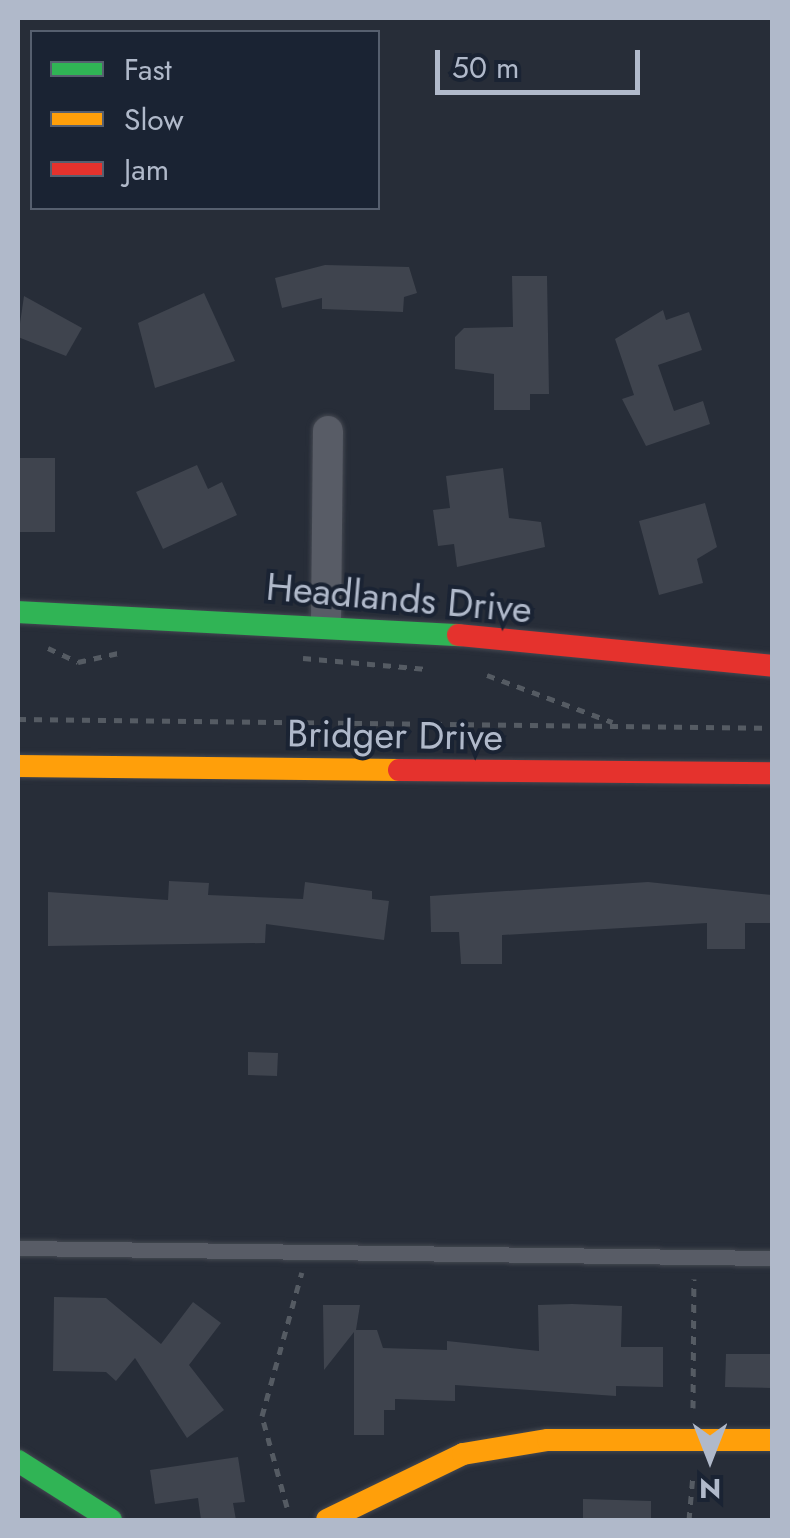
<!DOCTYPE html>
<style>
body{margin:0}
#map{position:relative;width:790px;height:1538px;overflow:hidden;background:#272d38;font-family:Jost,sans-serif}
div>[style]{position:absolute}
.building>*{inset:0;background:#3f444e}
.path>*{height:5px;margin-top:-2.5px;transform-origin:0;background:repeating-linear-gradient(90deg,#555b63 0 8px,transparent 0 16px)}
.roads{filter:drop-shadow(0 0 2px #444851) drop-shadow(0 0 2px #444851)}
.lane>*{height:15px;margin:-7.5px;padding:0 7.5px;transform-origin:7.5px;border-radius:7.5px;background:#585c66}
.street>*{height:30px;margin:-15px;padding:0 15px;transform-origin:15px;border-radius:15px;background:#585c66}
.fast>*{height:22px;margin:-11px;padding:0 11px;transform-origin:11px;border-radius:11px;background:#30b455}
.slow>*{height:22px;margin:-11px;padding:0 11px;transform-origin:11px;border-radius:11px;background:#ff9f0a}
.jam>*{height:22px;margin:-11px;padding:0 11px;transform-origin:11px;border-radius:11px;background:#e5322d}
span{translate:-50% -50%;white-space:nowrap;text-align:center;line-height:1.15;-webkit-text-stroke:8px #1a2333;paint-order:stroke}
.street-label{font-size:38px;color:#b0b9ca}
.frame{position:absolute;inset:0;border:20px solid #b0b9ca;pointer-events:none}
.legend{position:absolute;left:30px;top:30px;width:350px;height:180px;box-sizing:border-box;background:#1a2333;border:2px solid #565f6f;margin:0;padding:12px 18px;list-style:none;font-size:30px;color:#b0b9ca}
.legend li{display:flex;align-items:center;gap:20px;height:50px}
.legend b{width:50px;border:2px solid #565f6f}
.north{position:absolute;left:660px;top:1408px;width:100px;height:100px;-webkit-text-stroke:8px #1a2333;paint-order:stroke;rotate:180deg;font-size:28px;font-weight:700;line-height:40px;text-align:center;color:#b0b9ca}
.north::after{content:'';display:block;margin:auto;width:35px;height:45px;background:#b0b9ca;clip-path:polygon(50% 0,100% 100%,50% 72%,0 100%)}
.scale{position:absolute;left:435px;top:50px;width:205px;height:45px;box-sizing:border-box;border:5px solid #b0b9ca;border-top:0;padding-left:12px;font-size:30px;line-height:35px;white-space:nowrap;color:#b0b9ca;-webkit-text-stroke:8px #1a2333;paint-order:stroke}
</style>
<div id="map">
<div class="building">
<i style="clip-path:polygon(325px 265px,409px 267px,417px 293px,404px 297px,403px 312px,322px 309px,322px 298px,282px 308px,275px 278px)"></i>
<i style="clip-path:polygon(512px 276px,547px 276px,549px 394px,530px 394px,530px 410px,494px 410px,494px 374px,455px 369px,455px 337px,464px 328px,513px 327px)"></i>
<i style="clip-path:polygon(204px 293px,235px 361px,155px 388px,138px 323px)"></i>
<i style="clip-path:polygon(24px 296px,82px 328px,66px 356px,18px 337px)"></i>
<i style="clip-path:polygon(663px 310px,666px 320px,689px 312px,702px 350px,658px 365px,674px 411px,703px 401px,710px 424px,646px 446px,622px 399px,634px 395px,615px 339px)"></i>
<i style="clip-path:polygon(18px 458px,55px 458px,55px 532px,18px 532px)"></i>
<i style="clip-path:polygon(197px 465px,208px 489px,222px 482px,237px 515px,163px 549px,136px 492px)"></i>
<i style="clip-path:polygon(503px 468px,509px 518px,541px 522px,545px 547px,457px 567px,454px 544px,438px 546px,433px 510px,450px 508px,446px 476px)"></i>
<i style="clip-path:polygon(705px 503px,717px 547px,697px 559px,703px 583px,659px 595px,639px 521px)"></i>
<i style="clip-path:polygon(169px 881px,209px 883px,208px 895px,303px 899px,305px 882px,372px 891px,372px 899px,389px 901px,384px 940px,266px 924px,265px 943px,48px 946px,48px 892px,168px 900px)"></i>
<i style="clip-path:polygon(648px 882px,772px 895px,772px 923px,745px 923px,745px 949px,707px 949px,707px 923px,502px 935px,502px 964px,461px 964px,459px 932px,431px 932px,430px 896px)"></i>
<i style="clip-path:polygon(248px 1052px,278px 1053px,277px 1076px,248px 1075px)"></i>
<i style="clip-path:polygon(54px 1297px,106px 1298px,161px 1344px,193px 1302px,221px 1323px,189px 1365px,224px 1410px,187px 1438px,135px 1358px,116px 1381px,106px 1372px,53px 1371px)"></i>
<i style="clip-path:polygon(572px 1304px,622px 1306px,621px 1347px,663px 1347px,663px 1387px,616px 1386px,616px 1396px,455px 1385px,455px 1401px,395px 1399px,395px 1410px,384px 1410px,384px 1435px,354px 1435px,354px 1332px,324px 1370px,323px 1305px,360px 1305px,356px 1330px,377px 1330px,383px 1348px,447px 1350px,447px 1341px,539px 1351px,538px 1305px)"></i>
<i style="clip-path:polygon(726px 1354px,772px 1354px,772px 1388px,725px 1387px)"></i>
<i style="clip-path:polygon(238px 1457px,245px 1502px,233px 1503px,236px 1520px,201px 1520px,198px 1498px,155px 1504px,150px 1470px)"></i>
<i style="clip-path:polygon(583px 1499px,651px 1501px,651px 1520px,583px 1520px)"></i>
</div>
<div class="path">
<i style="left:48px;top:648px;width:33px;rotate:25deg"></i>
<i style="left:78px;top:662px;width:46px;rotate:-12.5deg"></i>
<i style="left:303px;top:658px;width:124px;rotate:5.1deg"></i>
<i style="left:487px;top:675px;width:134px;rotate:20.6deg"></i>
<i style="left:18px;top:719px;width:754px;rotate:0.68deg"></i>
<i style="left:693px;top:1408px;width:129px;rotate:-89.6deg"></i>
<i style="left:287px;top:1507px;width:94px;rotate:-105.4deg"></i>
<i style="left:262px;top:1416px;width:149px;rotate:-74.5deg"></i>
<i style="left:689px;top:1520px;width:46px;rotate:-85deg"></i>
</div>
<div class="roads">
<div class="lane">
<i style="left:18px;top:1248px;width:754px;rotate:0.76deg"></i>
</div>
<div class="street">
<i style="left:326px;top:622px;width:191px;rotate:-89.4deg"></i>
</div>
<div class="fast">
<i style="left:18px;top:612px;width:441px;rotate:3deg"></i>
<i style="left:18px;top:1461px;width:110px;rotate:32.4deg"></i>
</div>
<div class="slow">
<i style="left:18px;top:766px;width:381px;rotate:0.6deg"></i>
<i style="left:327px;top:1520px;width:151px;rotate:-25.9deg"></i>
<i style="left:463px;top:1454px;width:86px;rotate:-9.4deg"></i>
<i style="left:548px;top:1440px;width:224px"></i>
</div>
<div class="jam">
<i style="left:458px;top:635px;width:316px;rotate:5.6deg"></i>
<i style="left:399px;top:770px;width:373px;rotate:0.5deg"></i>
</div>
</div>
<div class="street-label">
<span style="left:399px;top:598px;rotate:5deg">Headlands Drive</span>
<span style="left:395px;top:735px;rotate:1deg">Bridger Drive</span>
</div>
<div class="frame"></div>
<ul class="legend">
<li><b style="height:12px;background:#30b455"></b>Fast</li>
<li><b style="height:12px;background:#ff9f0a"></b>Slow</li>
<li><b style="height:12px;background:#e5322d"></b>Jam</li>
</ul>
<div class="north">N</div>
<div class="scale">50 m</div>
</div>
